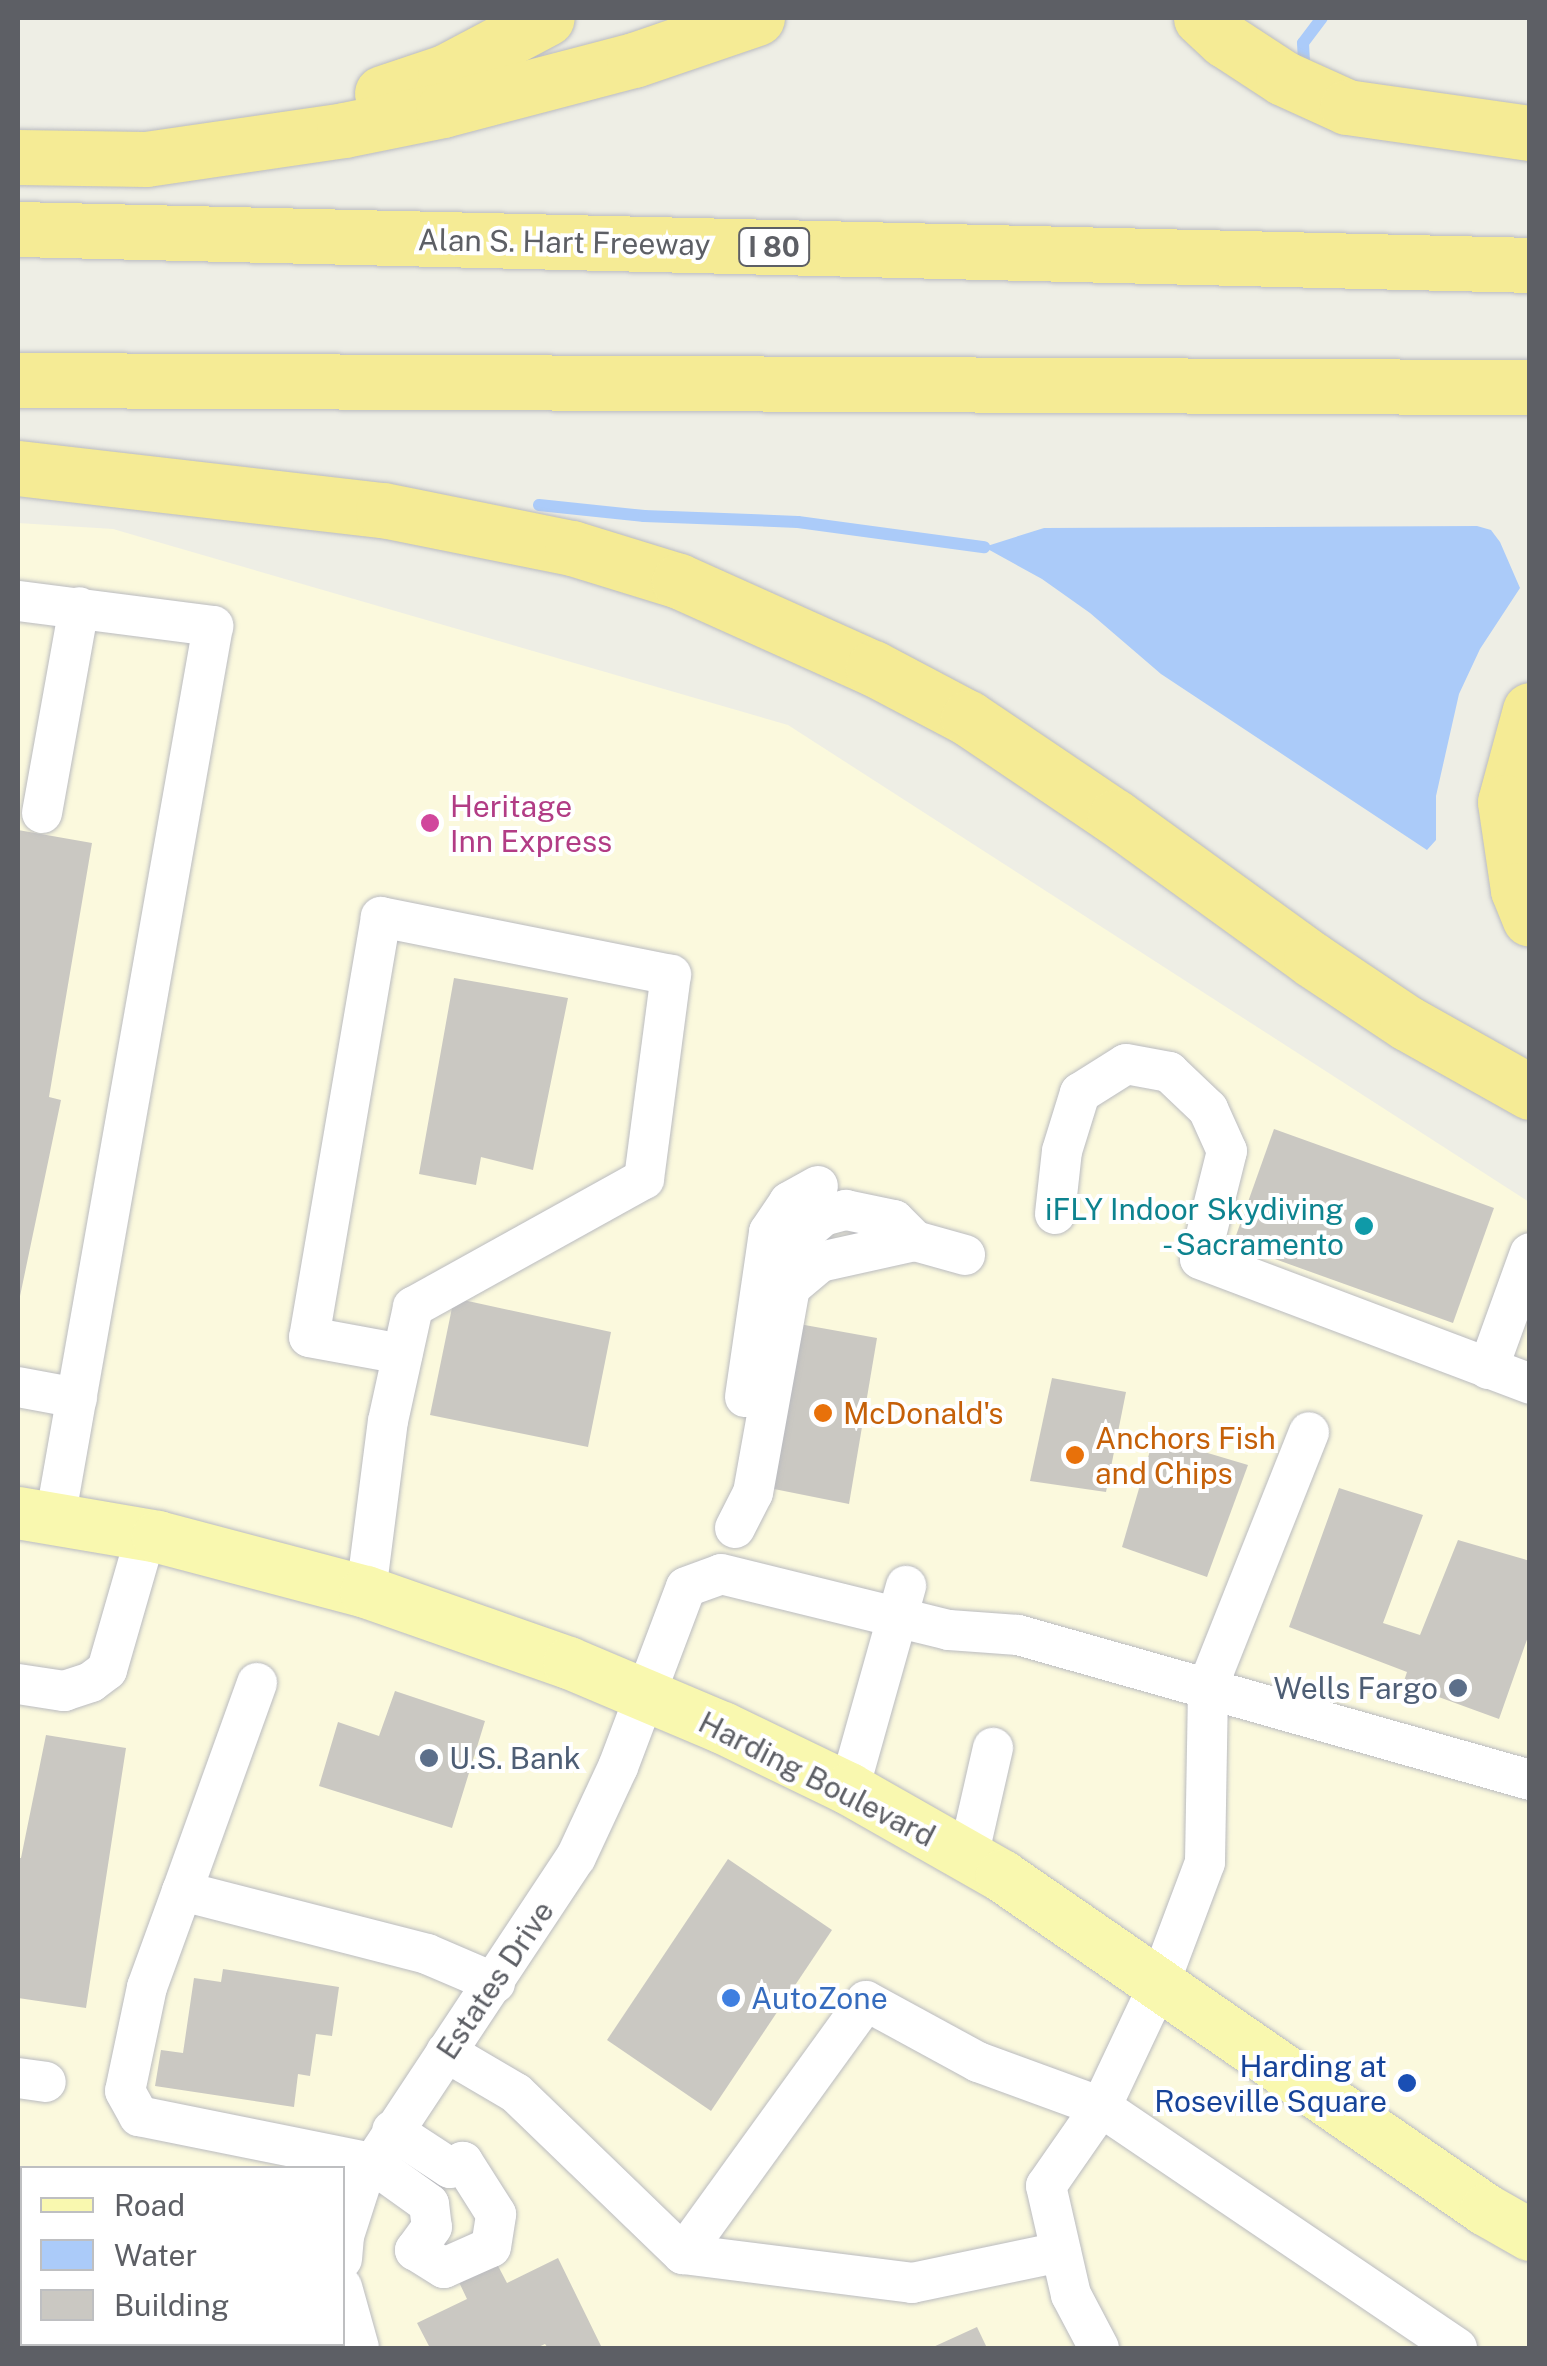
<!DOCTYPE html>
<style>
body{margin:0}
#map{position:relative;width:1547px;height:2366px;overflow:hidden;background:#eeeee5;font-family:"Public Sans",sans-serif}
div>[style]{position:absolute}
.commercial>*{inset:0;background:#fbf9dd}
.water>*{inset:0;background:#abcbf9}
.stream>*{height:12px;margin:-6px;padding:0 6px;transform-origin:6px;border-radius:6px;background:#abcbf9}
.building>*{inset:0;background:#cac8c2}
.roads{filter:drop-shadow(0 0 2px #babbc0) drop-shadow(0 0 2px #babbc0)}
.minor>*{height:40px;margin:-20px;padding:0 20px;transform-origin:20px;border-radius:20px;background:#fff}
.major>*{height:52px;margin:-26px;padding:0 26px;transform-origin:26px;border-radius:26px;background:#f9f8af}
.highway>*{height:55px;margin:-27.5px;padding:0 27.5px;transform-origin:27.5px;border-radius:27.5px;background:#f5eb95}
.dots>*{width:28px;height:28px;translate:-50% -50%;box-sizing:border-box;border:5px solid #fff;border-radius:50%}
span{translate:-50% -50%;white-space:nowrap;text-align:center;line-height:1.15;-webkit-text-stroke:8px #fff;paint-order:stroke}
.shield-label span{padding:2px 8px;background:#fff;border:2px solid;border-radius:8px;-webkit-text-stroke-width:0}
.shield-label{font-size:28px;color:#5d5f65;font-weight:700}
.street-label{font-size:30px;color:#5d5f65}
.hotel-label{font-size:30px;color:#b23c85}
.left{translate:0 -50%;text-align:left}
.culture-label{font-size:30px;color:#0d838f}
.right{translate:-100% -50%;text-align:right}
.food-label{font-size:30px;color:#c56008}
.service-label{font-size:30px;color:#4e5e75}
.shop-label{font-size:30px;color:#366cbe}
.transit-label{font-size:30px;color:#164399}
.frame{position:absolute;inset:0;border:20px solid #5d5f65;pointer-events:none}
.legend{position:absolute;left:20px;top:2166px;width:325px;height:180px;box-sizing:border-box;background:#fff;border:2px solid #bebfc1;margin:0;padding:12px 18px;list-style:none;font-size:30px;color:#5d5f65}
.legend li{display:flex;align-items:center;gap:20px;height:50px}
.legend b{width:50px;border:2px solid #bebfc1}
</style>
<div id="map">
<div class="commercial">
<i style="clip-path:polygon(evenodd,18px 523px,113px 529px,788px 725px,1529px 1202px,1529px 2348px,18px 2348px,18px 523px,22px 2168px,342px 2168px,342px 2344px,22px 2344px,22px 2168px)"></i>
</div>
<div class="water">
<i style="clip-path:polygon(1477px 526px,1491px 530px,1500px 542px,1520px 588px,1480px 649px,1459px 694px,1436px 796px,1436px 840px,1427px 850px,1161px 674px,1090px 613px,1042px 579px,984px 547px,1044px 528px)"></i>
</div>
<div class="stream">
<i style="left:1304px;top:62px;width:19px;rotate:-93deg"></i>
<i style="left:1303px;top:43px;width:31px;rotate:-53deg"></i>
<i style="left:539px;top:505px;width:106px;rotate:6deg"></i>
<i style="left:644px;top:516px;width:154px;rotate:2.2deg"></i>
<i style="left:798px;top:522px;width:188px;rotate:7.7deg"></i>
</div>
<div class="building">
<i style="clip-path:polygon(18px 830px,92px 843px,49px 1097px,61px 1100px,19px 1301px)"></i>
<i style="clip-path:polygon(454px 978px,568px 998px,533px 1170px,481px 1157px,476px 1185px,419px 1174px)"></i>
<i style="clip-path:polygon(1274px 1129px,1494px 1208px,1453px 1323px,1233px 1244px)"></i>
<i style="clip-path:polygon(454px 1298px,611px 1332px,588px 1447px,430px 1415px)"></i>
<i style="clip-path:polygon(799px 1324px,877px 1338px,849px 1504px,769px 1488px)"></i>
<i style="clip-path:polygon(1052px 1378px,1126px 1392px,1106px 1492px,1030px 1481px)"></i>
<i style="clip-path:polygon(1154px 1437px,1248px 1465px,1207px 1577px,1122px 1547px)"></i>
<i style="clip-path:polygon(1339px 1488px,1423px 1515px,1383px 1623px,1420px 1635px,1458px 1540px,1530px 1561px,1530px 1631px,1499px 1719px,1403px 1684px,1407px 1672px,1289px 1627px)"></i>
<i style="clip-path:polygon(395px 1691px,485px 1721px,452px 1828px,319px 1786px,338px 1722px,379px 1736px)"></i>
<i style="clip-path:polygon(46px 1735px,126px 1748px,86px 2008px,18px 1998px,18px 1858px,21px 1858px)"></i>
<i style="clip-path:polygon(728px 1859px,832px 1930px,711px 2111px,607px 2040px)"></i>
<i style="clip-path:polygon(223px 1969px,339px 1987px,332px 2036px,316px 2034px,310px 2076px,298px 2074px,294px 2107px,155px 2086px,161px 2050px,183px 2053px,194px 1978px,221px 1982px)"></i>
<i style="clip-path:polygon(558px 2258px,602px 2348px,548px 2348px,545px 2344px,536px 2348px,430px 2348px,417px 2323px,467px 2299px,458px 2280px,496px 2262px,507px 2283px)"></i>
<i style="clip-path:polygon(977px 2327px,987px 2348px,931px 2348px)"></i>
<i style="clip-path:polygon(48px 2344px,244px 2344px,243px 2348px,48px 2348px)"></i>
</div>
<div class="roads">
<div class="minor">
<i style="left:18px;top:601px;width:197px;rotate:7.3deg"></i>
<i style="left:213px;top:626px;width:907px;rotate:100.03deg"></i>
<i style="left:42px;top:813px;width:209px;rotate:-79.8deg"></i>
<i style="left:1055px;top:1214px;width:63px;rotate:-83.7deg"></i>
<i style="left:1062px;top:1151px;width:61px;rotate:-72.8deg"></i>
<i style="left:1080px;top:1093px;width:54px;rotate:-32.2deg"></i>
<i style="left:1126px;top:1064px;width:44px;rotate:10.5deg"></i>
<i style="left:1169px;top:1072px;width:54px;rotate:43.5deg"></i>
<i style="left:1208px;top:1109px;width:46px;rotate:65.7deg"></i>
<i style="left:1227px;top:1151px;width:111px;rotate:104deg"></i>
<i style="left:1200px;top:1259px;width:353px;rotate:20.7deg"></i>
<i style="left:793px;top:1285px;width:35px;rotate:-40deg"></i>
<i style="left:820px;top:1262px;width:97px;rotate:-12.5deg"></i>
<i style="left:915px;top:1241px;width:52px;rotate:15.6deg"></i>
<i style="left:1488px;top:1369px;width:123px;rotate:-70.1deg"></i>
<i style="left:18px;top:1387px;width:60px;rotate:10.6deg"></i>
<i style="left:745px;top:1397px;width:167px;rotate:-81.7deg"></i>
<i style="left:769px;top:1232px;width:36px;rotate:-56deg"></i>
<i style="left:789px;top:1202px;width:33px;rotate:-29deg"></i>
<i style="left:735px;top:1528px;width:39px;rotate:-63deg"></i>
<i style="left:753px;top:1493px;width:249px;rotate:-79.8deg"></i>
<i style="left:797px;top:1248px;width:19px;rotate:-62deg"></i>
<i style="left:806px;top:1231px;width:23px;rotate:-41deg"></i>
<i style="left:823px;top:1216px;width:24px;rotate:-15deg"></i>
<i style="left:846px;top:1210px;width:49px;rotate:11.8deg"></i>
<i style="left:894px;top:1220px;width:30px;rotate:45deg"></i>
<i style="left:366px;top:1592px;width:172px;rotate:-82.7deg"></i>
<i style="left:388px;top:1421px;width:117px;rotate:-77.6deg"></i>
<i style="left:413px;top:1307px;width:264px;rotate:-29deg"></i>
<i style="left:644px;top:1179px;width:206px;rotate:-82.5deg"></i>
<i style="left:671px;top:975px;width:296px;rotate:-168.7deg"></i>
<i style="left:381px;top:917px;width:426px;rotate:99.7deg"></i>
<i style="left:309px;top:1337px;width:95px;rotate:10.4deg"></i>
<i style="left:257px;top:1683px;width:221px;rotate:109.8deg"></i>
<i style="left:182px;top:1891px;width:253px;rotate:14.4deg"></i>
<i style="left:427px;top:1954px;width:74px;rotate:23.1deg"></i>
<i style="left:18px;top:1684px;width:47px;rotate:8.7deg"></i>
<i style="left:64px;top:1691px;width:28px;rotate:-18deg"></i>
<i style="left:91px;top:1682px;width:20px;rotate:-37deg"></i>
<i style="left:107px;top:1670px;width:141px;rotate:-73.9deg"></i>
<i style="left:849px;top:1789px;width:211px;rotate:-74.3deg"></i>
<i style="left:968px;top:1857px;width:112px;rotate:-77.1deg"></i>
<i style="left:182px;top:1891px;width:102px;rotate:110deg"></i>
<i style="left:147px;top:1987px;width:106px;rotate:101.9deg"></i>
<i style="left:125px;top:2091px;width:29px;rotate:61deg"></i>
<i style="left:139px;top:2116px;width:238px;rotate:11.4deg"></i>
<i style="left:372px;top:2163px;width:70px;rotate:35.7deg"></i>
<i style="left:429px;top:2204px;width:23px;rotate:83deg"></i>
<i style="left:432px;top:2227px;width:29px;rotate:126deg"></i>
<i style="left:415px;top:2250px;width:34px;rotate:32deg"></i>
<i style="left:444px;top:2268px;width:51px;rotate:-24.1deg"></i>
<i style="left:491px;top:2247px;width:33px;rotate:-81deg"></i>
<i style="left:496px;top:2214px;width:62px;rotate:-122.4deg"></i>
<i style="left:463px;top:2162px;width:14px;rotate:155deg"></i>
<i style="left:450px;top:2168px;width:69px;rotate:-146.8deg"></i>
<i style="left:446px;top:2052px;width:81px;rotate:30.4deg"></i>
<i style="left:516px;top:2093px;width:232px;rotate:44deg"></i>
<i style="left:683px;top:2254px;width:231px;rotate:7.2deg"></i>
<i style="left:912px;top:2283px;width:152px;rotate:-11.8deg"></i>
<i style="left:18px;top:2078px;width:28px;rotate:8deg"></i>
<i style="left:18px;top:2208px;width:4px;rotate:-27deg"></i>
<i style="left:683px;top:2254px;width:312px;rotate:-54.1deg"></i>
<i style="left:866px;top:2001px;width:128px;rotate:28.6deg"></i>
<i style="left:978px;top:2062px;width:131px;rotate:20.1deg"></i>
<i style="left:1101px;top:2107px;width:430px;rotate:34.1deg"></i>
<i style="left:342px;top:2259px;width:23px;rotate:-85deg"></i>
<i style="left:344px;top:2236px;width:59px;rotate:-72.2deg"></i>
<i style="left:362px;top:2180px;width:387px;rotate:-56.5deg"></i>
<i style="left:576px;top:1857px;width:99px;rotate:-65deg"></i>
<i style="left:618px;top:1767px;width:192px;rotate:-69.3deg"></i>
<i style="left:686px;top:1587px;width:37px;rotate:-20deg"></i>
<i style="left:721px;top:1574px;width:235px;rotate:13.8deg"></i>
<i style="left:949px;top:1630px;width:69px;rotate:4.1deg"></i>
<i style="left:1018px;top:1635px;width:532px;rotate:15.81deg"></i>
<i style="left:342px;top:2287px;width:63px;rotate:74.4deg"></i>
<i style="left:1099px;top:2348px;width:60px;rotate:-117.8deg"></i>
<i style="left:1071px;top:2295px;width:112px;rotate:-102.9deg"></i>
<i style="left:1046px;top:2186px;width:96px;rotate:-55.2deg"></i>
<i style="left:1101px;top:2107px;width:138px;rotate:-64.7deg"></i>
<i style="left:1160px;top:1982px;width:128px;rotate:-69.4deg"></i>
<i style="left:1205px;top:1862px;width:176px;rotate:-89deg"></i>
<i style="left:1208px;top:1686px;width:273px;rotate:-68.3deg"></i>
</div>
<div class="major">
<i style="left:18px;top:1513px;width:142px;rotate:9.7deg"></i>
<i style="left:158px;top:1537px;width:215px;rotate:14.8deg"></i>
<i style="left:366px;top:1592px;width:215px;rotate:19.3deg"></i>
<i style="left:569px;top:1663px;width:167px;rotate:22.9deg"></i>
<i style="left:723px;top:1728px;width:140px;rotate:25.8deg"></i>
<i style="left:849px;top:1789px;width:176px;rotate:29.6deg"></i>
<i style="left:1002px;top:1876px;width:588px;rotate:34.61deg"></i>
<i style="left:1486px;top:2210px;width:51px;rotate:29.6deg"></i>
</div>
<div class="highway">
<i style="left:1201px;top:18px;width:33px;rotate:43deg"></i>
<i style="left:1225px;top:40px;width:69px;rotate:33.2deg"></i>
<i style="left:1283px;top:78px;width:70px;rotate:24.4deg"></i>
<i style="left:1347px;top:107px;width:185px;rotate:8.1deg"></i>
<i style="left:382px;top:93px;width:66px;rotate:-18.4deg"></i>
<i style="left:445px;top:72px;width:115px;rotate:-27.9deg"></i>
<i style="left:18px;top:157px;width:128px;rotate:0.9deg"></i>
<i style="left:146px;top:159px;width:200px;rotate:-8.3deg"></i>
<i style="left:344px;top:130px;width:101px;rotate:-11.4deg"></i>
<i style="left:443px;top:110px;width:197px;rotate:-14.7deg"></i>
<i style="left:634px;top:60px;width:130px;rotate:-18.9deg"></i>
<i style="left:18px;top:229px;width:1512px;rotate:1.36deg"></i>
<i style="left:18px;top:380px;width:1512px;rotate:0.27deg"></i>
<i style="left:18px;top:468px;width:367px;rotate:6.6deg"></i>
<i style="left:383px;top:510px;width:193px;rotate:11.4deg"></i>
<i style="left:572px;top:548px;width:112px;rotate:17.1deg"></i>
<i style="left:679px;top:581px;width:213px;rotate:24.2deg"></i>
<i style="left:873px;top:668px;width:107px;rotate:27.8deg"></i>
<i style="left:968px;top:718px;width:177px;rotate:34deg"></i>
<i style="left:1115px;top:817px;width:242px;rotate:35.9deg"></i>
<i style="left:1311px;top:959px;width:115px;rotate:33.7deg"></i>
<i style="left:1407px;top:1023px;width:141px;rotate:29.3deg"></i>
<i style="left:1530px;top:710px;width:95px;rotate:105.2deg"></i>
<i style="left:1505px;top:802px;width:89px;rotate:81.6deg"></i>
<i style="left:1518px;top:890px;width:31px;rotate:68deg"></i>
</div>
</div>
<div class="dots">
<i style="left:430px;top:823px;background:#d1479c"></i>
<i style="left:1364px;top:1226px;background:#0f9aa8"></i>
<i style="left:823px;top:1413px;background:#e8710a"></i>
<i style="left:1075px;top:1455px;background:#e8710a"></i>
<i style="left:1458px;top:1688px;background:#5c6f8a"></i>
<i style="left:429px;top:1758px;background:#5c6f8a"></i>
<i style="left:731px;top:1998px;background:#3f7fe0"></i>
<i style="left:1407px;top:2083px;background:#1a4fb4"></i>
</div>
<div class="shield-label">
<span style="left:774px;top:247px">I 80</span>
</div>
<div class="street-label">
<span style="left:564px;top:242px;rotate:1deg">Alan S. Hart Freeway</span>
<span style="left:817px;top:1779px;rotate:27deg">Harding Boulevard</span>
<span style="left:495px;top:1980px;rotate:-56deg">Estates Drive</span>
</div>
<div class="hotel-label">
<span class="left" style="left:450px;top:823px">Heritage<br>Inn Express</span>
</div>
<div class="culture-label">
<span class="right" style="left:1344px;top:1226px">iFLY Indoor Skydiving<br>- Sacramento</span>
</div>
<div class="food-label">
<span class="left" style="left:843px;top:1413px">McDonald's</span>
<span class="left" style="left:1095px;top:1455px">Anchors Fish<br>and Chips</span>
</div>
<div class="service-label">
<span class="right" style="left:1438px;top:1688px">Wells Fargo</span>
<span class="left" style="left:449px;top:1758px">U.S. Bank</span>
</div>
<div class="shop-label">
<span class="left" style="left:751px;top:1998px">AutoZone</span>
</div>
<div class="transit-label">
<span class="right" style="left:1387px;top:2083px">Harding at<br>Roseville Square</span>
</div>
<div class="frame"></div>
<ul class="legend">
<li><b style="height:12px;background:#f9f8af"></b>Road</li>
<li><b style="height:28px;background:#abcbf9"></b>Water</li>
<li><b style="height:28px;background:#cac8c2"></b>Building</li>
</ul>
</div>
